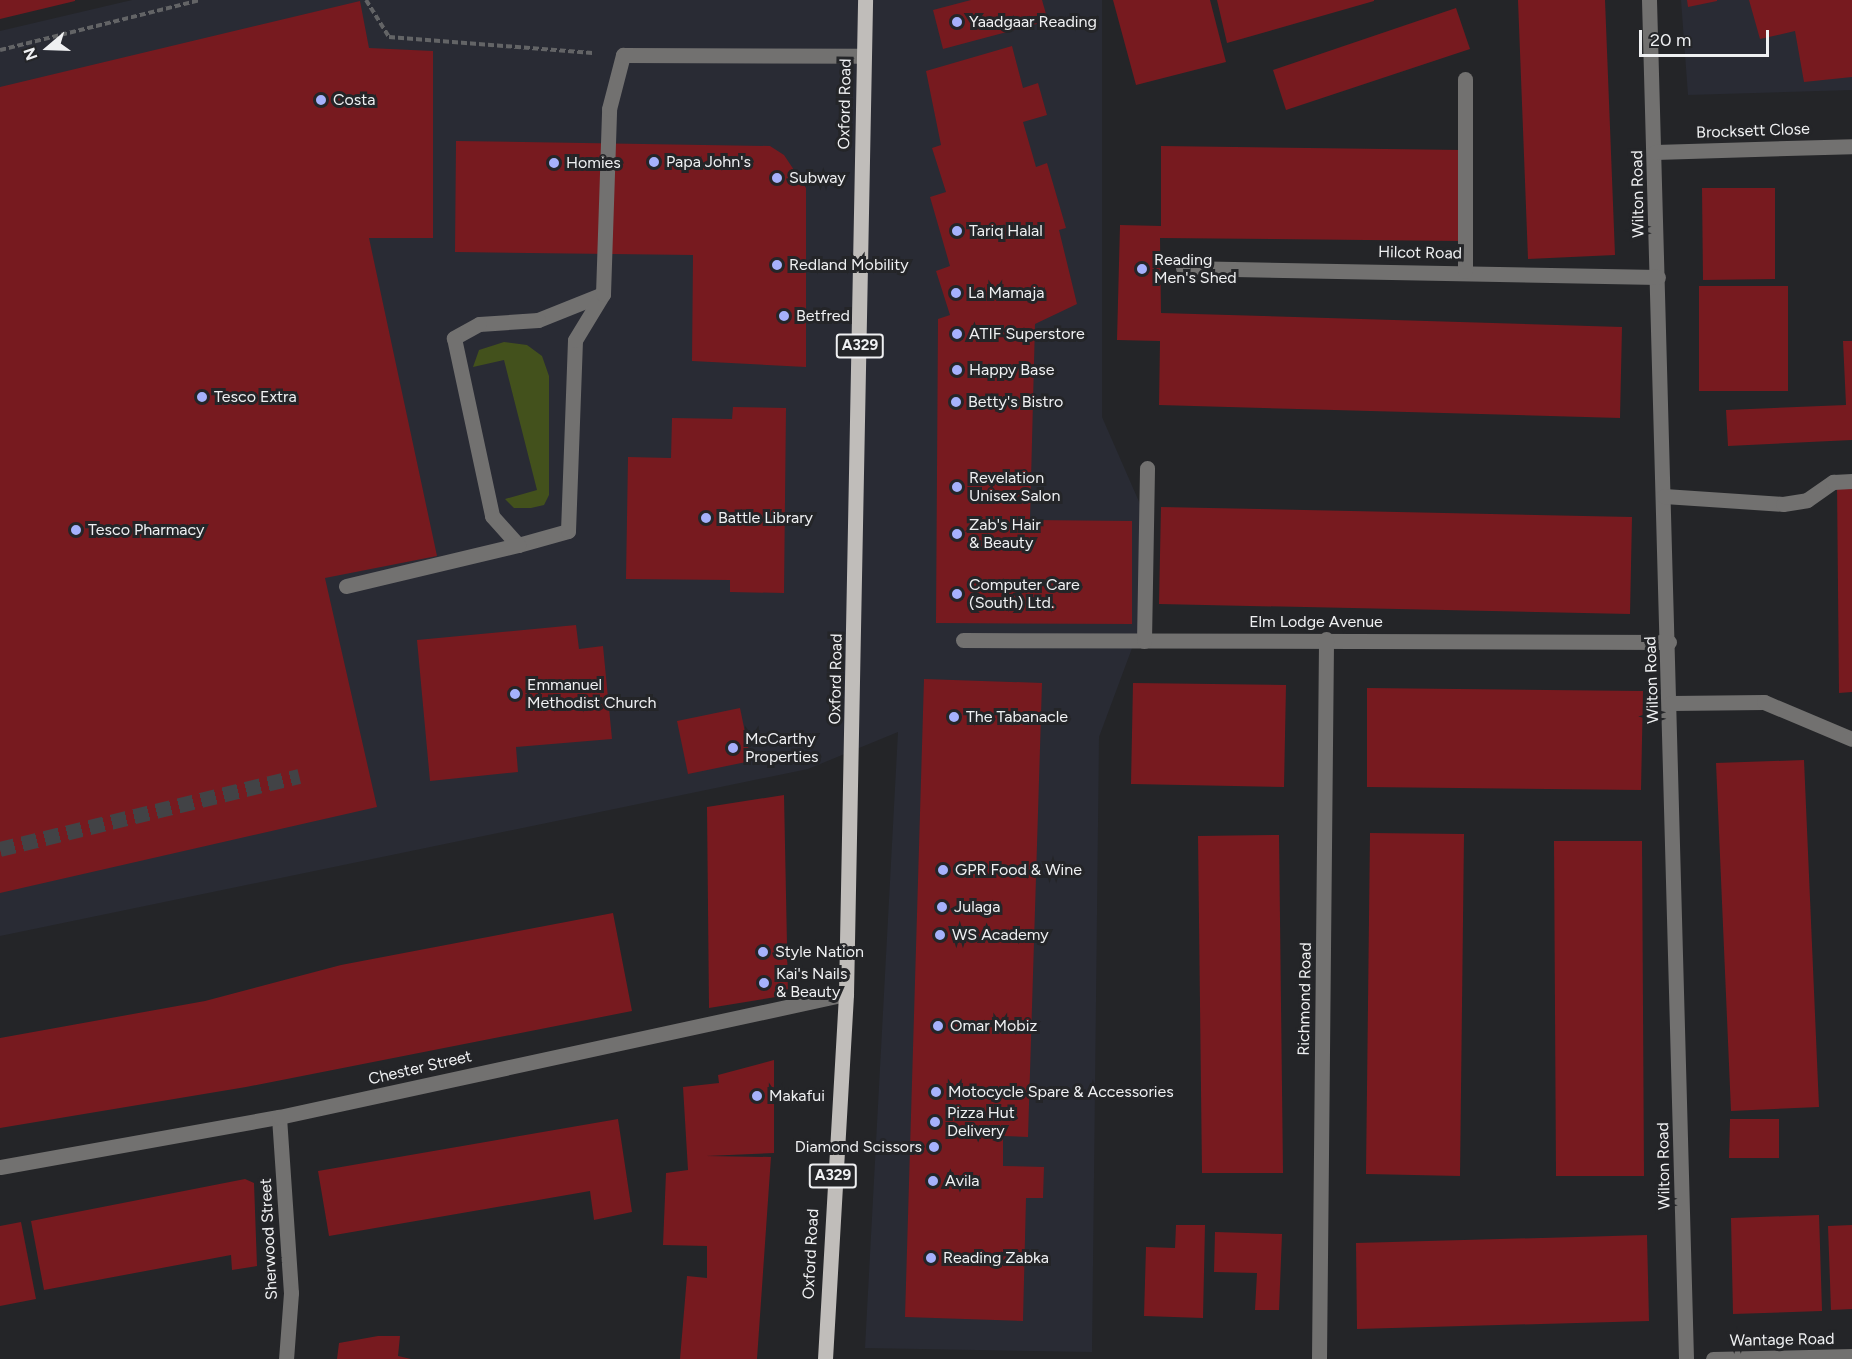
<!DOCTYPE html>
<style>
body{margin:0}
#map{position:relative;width:1852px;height:1359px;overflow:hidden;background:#242528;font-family:Figtree,sans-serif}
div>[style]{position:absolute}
.built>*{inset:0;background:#292b34}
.green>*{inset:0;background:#43511c}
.building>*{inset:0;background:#771a1f}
.minor-tunnel>*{height:15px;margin-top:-7.5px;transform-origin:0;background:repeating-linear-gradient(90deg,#424346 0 15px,transparent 0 23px)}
.path>*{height:4px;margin-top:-2px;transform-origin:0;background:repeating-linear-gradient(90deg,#636466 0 6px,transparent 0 9px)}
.minor>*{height:15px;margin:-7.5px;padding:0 7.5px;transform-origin:7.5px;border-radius:7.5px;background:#727170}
.major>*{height:15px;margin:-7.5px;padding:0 7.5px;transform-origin:7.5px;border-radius:7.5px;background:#c0bdba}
.dots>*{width:16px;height:16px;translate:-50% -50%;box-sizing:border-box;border:3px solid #242528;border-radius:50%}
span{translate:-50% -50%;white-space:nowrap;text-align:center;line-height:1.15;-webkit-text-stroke:6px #242528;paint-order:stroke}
.shield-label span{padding:2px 4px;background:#242528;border:2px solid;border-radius:4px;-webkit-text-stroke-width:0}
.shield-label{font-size:15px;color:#eff0f2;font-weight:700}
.poi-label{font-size:16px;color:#eff0f2}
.left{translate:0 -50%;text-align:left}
.right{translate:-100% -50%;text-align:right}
.street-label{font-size:16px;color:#eff0f2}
.north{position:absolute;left:18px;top:18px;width:60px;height:60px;-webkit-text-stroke:4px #242528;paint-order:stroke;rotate:251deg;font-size:16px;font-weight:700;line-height:24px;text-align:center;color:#eff0f2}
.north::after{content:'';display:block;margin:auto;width:21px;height:27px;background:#eff0f2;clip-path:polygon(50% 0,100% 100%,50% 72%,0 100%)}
.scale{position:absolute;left:1639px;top:30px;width:130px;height:27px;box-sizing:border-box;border:3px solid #eff0f2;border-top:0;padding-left:8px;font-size:18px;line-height:21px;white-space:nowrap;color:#eff0f2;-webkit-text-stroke:4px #242528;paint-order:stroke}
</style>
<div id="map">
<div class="built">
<i style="clip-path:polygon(132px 0,1102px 0,1102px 417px,1147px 520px,1141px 624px,1099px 737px,1092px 1352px,865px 1348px,898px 732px,808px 769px,0 936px,0 31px)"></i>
<i style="clip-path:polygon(1681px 0,1852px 0,1852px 90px,1688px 95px)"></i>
</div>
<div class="green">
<i style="clip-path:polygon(504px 342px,527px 345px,542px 356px,549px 376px,549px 495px,544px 505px,531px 508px,514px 508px,505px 499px,537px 490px,504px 360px,473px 367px,479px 350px)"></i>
</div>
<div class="building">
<i style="clip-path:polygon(0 0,75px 0,75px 1px,0 19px)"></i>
<i style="clip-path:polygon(971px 0,1042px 0,1048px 21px,943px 49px,933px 10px)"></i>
<i style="clip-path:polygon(1113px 0,1210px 0,1226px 62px,1136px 85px)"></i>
<i style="clip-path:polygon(1217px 0,1374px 0,1374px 1px,1227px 43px)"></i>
<i style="clip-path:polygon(1518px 0,1605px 0,1615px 255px,1528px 259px)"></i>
<i style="clip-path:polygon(1687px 0,1717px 0,1717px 1px,1688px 7px)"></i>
<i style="clip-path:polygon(1749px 0,1852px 0,1852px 77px,1804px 82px,1795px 31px,1760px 39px)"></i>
<i style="clip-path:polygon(360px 1px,369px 48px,433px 51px,433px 238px,369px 238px,437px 556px,325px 578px,377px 807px,0 893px,0 87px)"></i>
<i style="clip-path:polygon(1456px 8px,1470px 49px,1286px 110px,1273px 70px)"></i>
<i style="clip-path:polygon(1012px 46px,1023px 88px,1038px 83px,1047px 115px,1023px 122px,1036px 167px,1047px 163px,1066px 228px,1059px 230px,1077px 304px,1035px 324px,1030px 520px,1132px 521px,1132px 624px,936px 623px,938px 319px,950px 315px,936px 271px,950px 266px,930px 197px,946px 192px,932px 148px,941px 145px,926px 71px)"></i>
<i style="clip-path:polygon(456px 141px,770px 146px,784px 155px,806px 188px,806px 367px,692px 361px,693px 255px,455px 252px)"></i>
<i style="clip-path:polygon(1161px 146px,1462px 150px,1462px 241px,1160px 238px,1161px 313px,1622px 327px,1620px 418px,1159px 405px,1160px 341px,1117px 340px,1120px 225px,1161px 226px)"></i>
<i style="clip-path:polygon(1702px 188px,1775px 188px,1775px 279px,1703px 280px)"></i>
<i style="clip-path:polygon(1699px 286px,1788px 286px,1788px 391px,1699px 391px)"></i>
<i style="clip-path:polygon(1843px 341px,1852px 341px,1852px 440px,1728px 446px,1726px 410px,1846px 405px)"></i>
<i style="clip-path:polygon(733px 407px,786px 408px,784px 593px,730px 592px,730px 580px,626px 579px,628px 457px,671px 458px,672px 418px,732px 419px)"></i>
<i style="clip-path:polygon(1837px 483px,1852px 483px,1852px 692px,1839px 693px)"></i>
<i style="clip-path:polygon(1161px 507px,1632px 517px,1630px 614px,1159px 604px)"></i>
<i style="clip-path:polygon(576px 625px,579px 649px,603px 646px,612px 739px,516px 747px,518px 772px,430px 781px,417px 640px)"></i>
<i style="clip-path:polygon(924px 679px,1042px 683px,1028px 1137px,1003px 1136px,1003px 1166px,1044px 1167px,1043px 1198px,1026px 1198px,1023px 1321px,905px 1317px)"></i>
<i style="clip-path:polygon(1133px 683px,1286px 685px,1284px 787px,1131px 784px)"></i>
<i style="clip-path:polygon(1367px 688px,1643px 691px,1641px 790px,1367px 787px)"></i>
<i style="clip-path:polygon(740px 708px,751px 761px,688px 774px,677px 721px)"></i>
<i style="clip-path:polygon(1804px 760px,1819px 1107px,1731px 1111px,1716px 763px)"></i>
<i style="clip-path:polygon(784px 795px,788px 995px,709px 1008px,707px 807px)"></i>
<i style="clip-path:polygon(1370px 833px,1464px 834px,1460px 1176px,1366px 1174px)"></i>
<i style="clip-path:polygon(1279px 835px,1283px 1173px,1202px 1173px,1198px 836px)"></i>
<i style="clip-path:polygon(1554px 841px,1642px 841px,1644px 1176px,1556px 1176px)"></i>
<i style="clip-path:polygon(613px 913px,632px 1011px,246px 1087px,0 1128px,0 1038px,205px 1001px,341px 965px)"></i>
<i style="clip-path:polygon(774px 1060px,774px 1153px,706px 1156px,771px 1157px,757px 1359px,680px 1359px,687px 1276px,707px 1278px,707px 1246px,663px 1245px,666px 1173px,688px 1170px,683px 1087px,719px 1083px,718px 1075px)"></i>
<i style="clip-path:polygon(618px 1119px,632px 1212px,594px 1220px,590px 1191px,329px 1236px,318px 1171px)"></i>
<i style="clip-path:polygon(1730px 1119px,1779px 1119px,1779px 1158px,1729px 1158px)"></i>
<i style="clip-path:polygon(245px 1179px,254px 1183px,257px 1266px,232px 1270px,231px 1255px,44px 1290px,31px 1221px)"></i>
<i style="clip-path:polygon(1819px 1215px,1822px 1311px,1733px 1314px,1731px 1218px)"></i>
<i style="clip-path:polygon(21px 1222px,36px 1299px,0 1306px,0 1226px)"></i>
<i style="clip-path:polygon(1176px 1225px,1205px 1225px,1203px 1318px,1144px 1316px,1146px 1247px,1175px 1248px)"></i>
<i style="clip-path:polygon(1852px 1225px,1852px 1309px,1831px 1310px,1828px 1226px)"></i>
<i style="clip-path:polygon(1215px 1232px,1282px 1234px,1279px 1310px,1255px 1310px,1257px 1273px,1214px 1272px)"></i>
<i style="clip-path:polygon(1647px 1235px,1649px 1321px,1357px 1329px,1356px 1243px)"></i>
<i style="clip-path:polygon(378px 1336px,400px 1336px,398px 1356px,411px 1359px,337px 1359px,339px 1343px)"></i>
</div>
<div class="minor-tunnel">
<i style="left:0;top:849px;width:308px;rotate:-13.7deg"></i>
</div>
<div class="path">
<i style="left:366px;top:0;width:44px;rotate:58.1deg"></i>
<i style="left:389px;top:37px;width:204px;rotate:4.5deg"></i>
<i style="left:0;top:50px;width:206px;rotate:-14deg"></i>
</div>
<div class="minor">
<i style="left:1649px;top:0;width:1360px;rotate:88.44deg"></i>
<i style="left:1655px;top:152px;width:197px;rotate:-1.7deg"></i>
<i style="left:1183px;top:268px;width:475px;rotate:1.1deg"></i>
<i style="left:1465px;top:271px;width:192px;rotate:-90deg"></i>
<i style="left:603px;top:294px;width:70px;rotate:158.2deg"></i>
<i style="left:538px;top:320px;width:59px;rotate:176.1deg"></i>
<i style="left:479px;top:324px;width:29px;rotate:151deg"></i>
<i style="left:454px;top:338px;width:182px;rotate:77.9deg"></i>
<i style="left:492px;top:516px;width:39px;rotate:48deg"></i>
<i style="left:518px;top:545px;width:52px;rotate:-15.6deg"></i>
<i style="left:568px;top:531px;width:191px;rotate:-87.9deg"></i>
<i style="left:575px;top:340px;width:54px;rotate:-58.7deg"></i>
<i style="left:603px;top:294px;width:185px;rotate:-88.1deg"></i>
<i style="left:609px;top:109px;width:56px;rotate:-75.5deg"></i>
<i style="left:623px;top:55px;width:241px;rotate:0.2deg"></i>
<i style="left:1664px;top:496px;width:119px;rotate:3.8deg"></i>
<i style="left:1783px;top:504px;width:24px;rotate:-9deg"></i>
<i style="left:1807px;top:500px;width:32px;rotate:-35deg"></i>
<i style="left:1833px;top:482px;width:19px;rotate:-3deg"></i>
<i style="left:346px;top:586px;width:177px;rotate:-13.4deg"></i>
<i style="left:963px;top:640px;width:706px;rotate:0.16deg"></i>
<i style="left:1144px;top:641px;width:173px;rotate:-89deg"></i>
<i style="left:1671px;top:703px;width:93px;rotate:-0.6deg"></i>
<i style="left:1764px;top:702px;width:95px;rotate:22.8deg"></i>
<i style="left:279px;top:1117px;width:176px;rotate:86.1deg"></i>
<i style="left:291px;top:1293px;width:66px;rotate:94.3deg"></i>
<i style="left:0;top:1167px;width:283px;rotate:-10.2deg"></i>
<i style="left:279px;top:1117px;width:580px;rotate:-12.24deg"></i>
<i style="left:1319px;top:1359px;width:720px;rotate:-89.44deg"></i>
<i style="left:1713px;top:1359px;width:139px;rotate:-1.2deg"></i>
</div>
<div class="major">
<i style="left:825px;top:1359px;width:366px;rotate:-86.7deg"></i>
<i style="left:846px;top:994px;width:994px;rotate:-88.9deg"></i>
</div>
<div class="dots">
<i style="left:957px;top:22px;background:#a6b1fc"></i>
<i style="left:321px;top:100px;background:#a6b1fc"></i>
<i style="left:654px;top:162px;background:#a6b1fc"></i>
<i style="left:554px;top:163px;background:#a6b1fc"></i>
<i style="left:777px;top:178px;background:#a6b1fc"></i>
<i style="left:957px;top:231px;background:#a6b1fc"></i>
<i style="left:777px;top:265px;background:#a6b1fc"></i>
<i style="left:1142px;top:269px;background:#a6b1fc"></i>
<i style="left:956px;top:293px;background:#a6b1fc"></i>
<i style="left:784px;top:316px;background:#a6b1fc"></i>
<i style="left:957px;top:334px;background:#a6b1fc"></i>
<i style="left:957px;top:370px;background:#a6b1fc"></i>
<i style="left:202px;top:397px;background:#a6b1fc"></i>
<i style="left:956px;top:402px;background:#a6b1fc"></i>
<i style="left:957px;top:487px;background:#a6b1fc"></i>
<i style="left:706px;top:518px;background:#a6b1fc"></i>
<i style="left:76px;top:530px;background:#a6b1fc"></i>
<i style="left:957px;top:534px;background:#a6b1fc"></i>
<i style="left:957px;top:594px;background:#a6b1fc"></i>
<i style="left:515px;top:694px;background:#a6b1fc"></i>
<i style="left:954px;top:717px;background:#a6b1fc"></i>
<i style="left:733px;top:748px;background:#a6b1fc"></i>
<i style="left:943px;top:870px;background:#a6b1fc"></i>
<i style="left:942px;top:907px;background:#a6b1fc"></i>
<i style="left:940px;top:935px;background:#a6b1fc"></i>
<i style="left:763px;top:952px;background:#a6b1fc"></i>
<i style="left:764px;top:983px;background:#a6b1fc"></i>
<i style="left:938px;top:1026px;background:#a6b1fc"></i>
<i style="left:936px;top:1092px;background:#a6b1fc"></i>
<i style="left:757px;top:1096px;background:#a6b1fc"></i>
<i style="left:935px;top:1122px;background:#a6b1fc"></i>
<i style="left:934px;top:1147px;background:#a6b1fc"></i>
<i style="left:933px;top:1181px;background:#a6b1fc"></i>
<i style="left:931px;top:1258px;background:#a6b1fc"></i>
</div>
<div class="shield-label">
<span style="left:860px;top:346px">A329</span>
<span style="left:833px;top:1176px">A329</span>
</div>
<div class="poi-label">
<span class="left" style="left:969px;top:22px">Yaadgaar Reading</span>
<span class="left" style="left:333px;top:100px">Costa</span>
<span class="left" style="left:666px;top:162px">Papa John's</span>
<span class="left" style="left:566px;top:163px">Homies</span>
<span class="left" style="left:789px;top:178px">Subway</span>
<span class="left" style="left:969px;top:231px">Tariq Halal</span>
<span class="left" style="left:1154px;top:269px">Reading<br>Men's Shed</span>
<span class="left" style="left:789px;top:265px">Redland Mobility</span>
<span class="left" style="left:968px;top:293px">La Mamaja</span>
<span class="left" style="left:796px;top:316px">Betfred</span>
<span class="left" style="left:969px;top:334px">ATIF Superstore</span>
<span class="left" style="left:969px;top:370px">Happy Base</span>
<span class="left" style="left:214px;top:397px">Tesco Extra</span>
<span class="left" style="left:968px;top:402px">Betty's Bistro</span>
<span class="left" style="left:969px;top:487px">Revelation<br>Unisex Salon</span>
<span class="left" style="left:718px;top:518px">Battle Library</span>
<span class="left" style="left:969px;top:534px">Zab's Hair<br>&amp; Beauty</span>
<span class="left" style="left:88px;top:530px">Tesco Pharmacy</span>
<span class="left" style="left:969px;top:594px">Computer Care<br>(South) Ltd.</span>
<span class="left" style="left:527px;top:694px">Emmanuel<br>Methodist Church</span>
<span class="left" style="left:966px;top:717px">The Tabanacle</span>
<span class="left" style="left:745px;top:748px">McCarthy<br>Properties</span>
<span class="left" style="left:955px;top:870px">GPR Food &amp; Wine</span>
<span class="left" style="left:954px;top:907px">Julaga</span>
<span class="left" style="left:952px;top:935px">WS Academy</span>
<span class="left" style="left:775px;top:952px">Style Nation</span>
<span class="left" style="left:776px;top:983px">Kai's Nails<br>&amp; Beauty</span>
<span class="left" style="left:950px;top:1026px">Omar Mobiz</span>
<span class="left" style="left:948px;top:1092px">Motocycle Spare &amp; Accessories</span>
<span class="left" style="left:769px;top:1096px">Makafui</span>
<span class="left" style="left:947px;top:1122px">Pizza Hut<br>Delivery</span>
<span class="right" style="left:922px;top:1147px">Diamond Scissors</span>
<span class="left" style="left:945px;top:1181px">Avila</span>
<span class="left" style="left:943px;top:1258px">Reading Zabka</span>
</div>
<div class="street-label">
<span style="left:845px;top:104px;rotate:-89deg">Oxford Road</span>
<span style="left:1753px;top:131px;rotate:-2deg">Brocksett Close</span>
<span style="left:1638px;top:194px;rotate:-91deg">Wilton Road</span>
<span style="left:1420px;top:253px;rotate:1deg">Hilcot Road</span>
<span style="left:1316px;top:622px">Elm Lodge Avenue</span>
<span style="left:836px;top:679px;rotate:-89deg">Oxford Road</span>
<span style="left:1652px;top:680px;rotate:-92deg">Wilton Road</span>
<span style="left:1305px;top:999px;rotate:-89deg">Richmond Road</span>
<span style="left:420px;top:1068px;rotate:-13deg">Chester Street</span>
<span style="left:1664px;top:1166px;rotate:-91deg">Wilton Road</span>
<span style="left:269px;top:1239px;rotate:-93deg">Sherwood Street</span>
<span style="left:811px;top:1254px;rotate:-87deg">Oxford Road</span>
<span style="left:1782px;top:1340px;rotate:-1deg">Wantage Road</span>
</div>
<div class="north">N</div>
<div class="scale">20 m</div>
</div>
